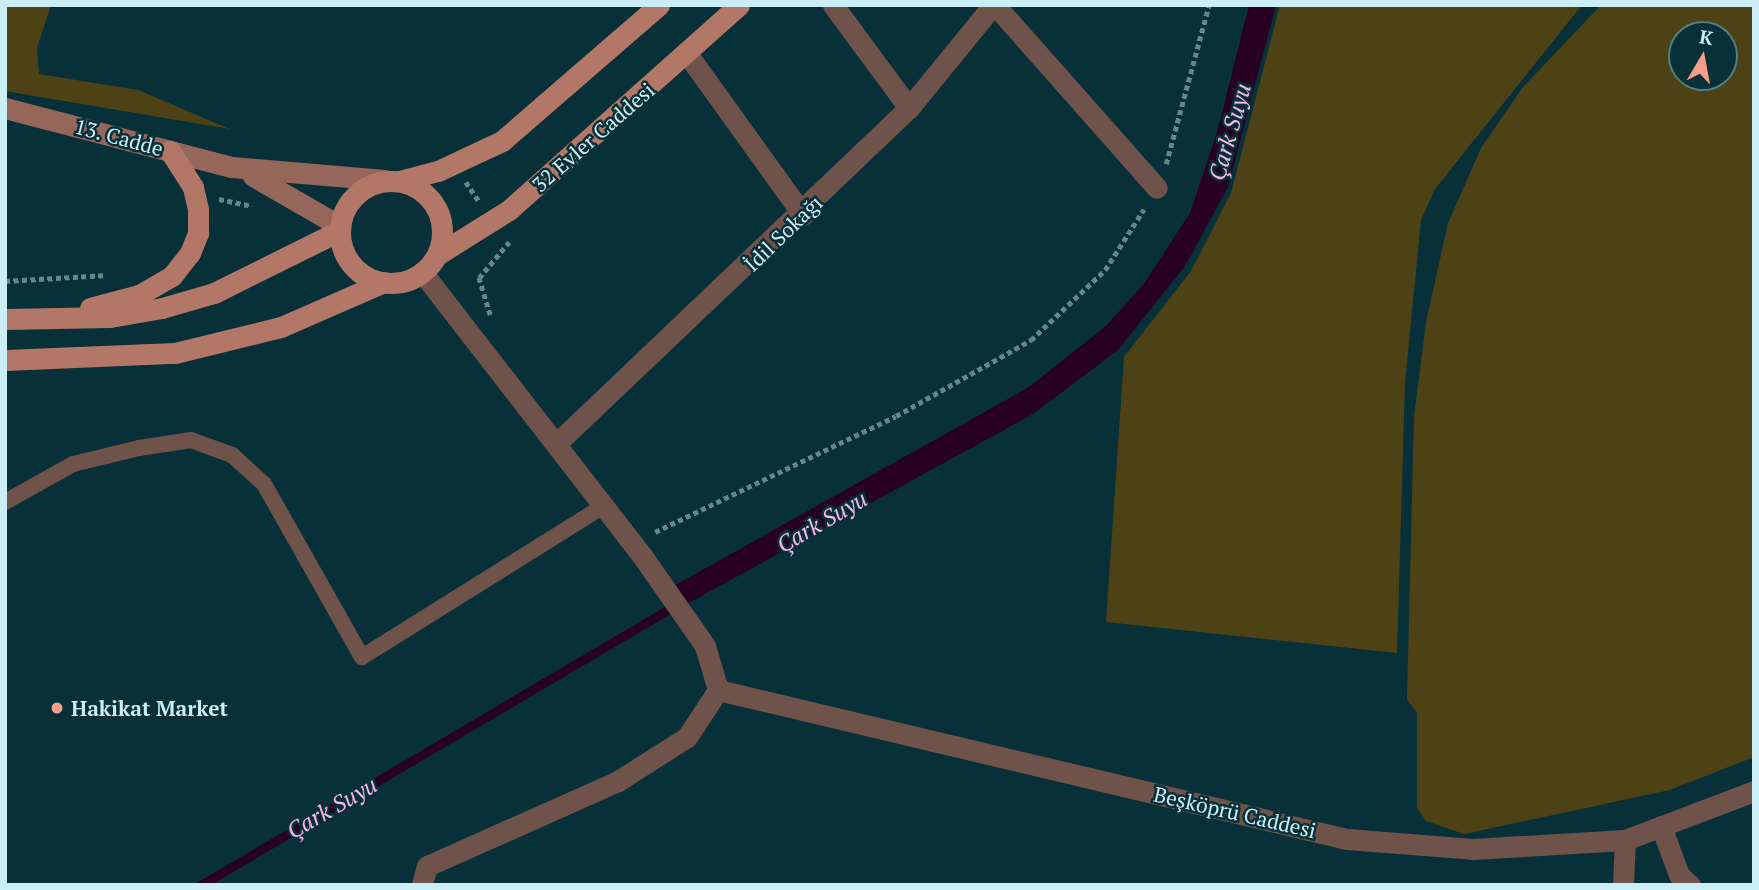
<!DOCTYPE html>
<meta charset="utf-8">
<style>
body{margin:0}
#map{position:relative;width:1759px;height:890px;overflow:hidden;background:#073039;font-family:"PT Serif",serif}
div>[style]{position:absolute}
.green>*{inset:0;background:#4d4215}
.water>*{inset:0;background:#280021}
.stream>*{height:9px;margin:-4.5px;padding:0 4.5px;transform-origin:4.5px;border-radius:4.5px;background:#280021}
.path>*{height:4.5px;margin-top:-2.25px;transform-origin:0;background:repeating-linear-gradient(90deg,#618790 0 5px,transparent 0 8.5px)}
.lane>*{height:16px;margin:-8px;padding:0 8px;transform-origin:8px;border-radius:8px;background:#6f524a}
.street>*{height:21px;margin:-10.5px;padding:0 10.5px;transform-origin:10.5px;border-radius:10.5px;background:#6f524a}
.secondary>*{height:21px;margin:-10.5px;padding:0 10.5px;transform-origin:10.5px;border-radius:10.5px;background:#95675b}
.primary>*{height:21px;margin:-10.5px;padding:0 10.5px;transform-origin:10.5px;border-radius:10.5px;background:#b27767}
.primary>.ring{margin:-10.5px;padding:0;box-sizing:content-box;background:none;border:21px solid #b27767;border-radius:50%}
.dots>*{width:19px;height:19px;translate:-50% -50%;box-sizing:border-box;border:4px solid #073039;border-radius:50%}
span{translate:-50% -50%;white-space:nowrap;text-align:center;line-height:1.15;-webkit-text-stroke:5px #073039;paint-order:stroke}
.street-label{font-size:21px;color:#caedf6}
.poi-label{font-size:21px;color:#caedf6;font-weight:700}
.left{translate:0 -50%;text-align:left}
.water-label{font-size:23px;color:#f8b6e7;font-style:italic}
.frame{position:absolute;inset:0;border:7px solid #caedf6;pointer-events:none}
.north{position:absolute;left:1668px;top:21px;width:70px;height:70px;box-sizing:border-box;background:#073039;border:2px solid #557c85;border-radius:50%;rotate:10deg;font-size:19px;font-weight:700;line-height:28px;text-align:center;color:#caedf6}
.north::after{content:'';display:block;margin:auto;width:24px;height:32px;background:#f49e87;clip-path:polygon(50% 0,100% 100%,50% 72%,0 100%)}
</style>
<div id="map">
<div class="green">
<i style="clip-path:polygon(5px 5px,51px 5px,37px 48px,39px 74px,138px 90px,230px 129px,5px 91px)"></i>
<i style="clip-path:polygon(1280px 5px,1582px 5px,1435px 189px,1421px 220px,1405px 383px,1397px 653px,1106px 622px,1124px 357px,1191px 271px,1231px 193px)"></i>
<i style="clip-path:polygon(evenodd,1601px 5px,1754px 5px,1754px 757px,1670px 790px,1464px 834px,1426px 821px,1417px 808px,1417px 713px,1407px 699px,1414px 416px,1426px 322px,1448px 223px,1481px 148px,1523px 87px,1601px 5px,1724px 35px,1724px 77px,1682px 77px,1682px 35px,1724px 35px)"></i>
</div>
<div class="water">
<i style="clip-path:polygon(1249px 5px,1276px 5px,1228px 187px,1185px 266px,1118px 350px,1033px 414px,685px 605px,672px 587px,1029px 387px,1106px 326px,1143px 285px,1190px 213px,1218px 129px)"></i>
</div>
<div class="stream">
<i style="left:201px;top:885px;width:551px;rotate:-30.52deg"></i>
</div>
<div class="path">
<i style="left:1166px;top:164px;width:165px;rotate:-74.9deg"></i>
<i style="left:466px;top:182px;width:23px;rotate:56deg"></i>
<i style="left:219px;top:199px;width:34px;rotate:12deg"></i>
<i style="left:5px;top:281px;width:102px;rotate:-3.4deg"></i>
<i style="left:490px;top:315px;width:39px;rotate:-107deg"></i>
<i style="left:479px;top:278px;width:47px;rotate:-50.2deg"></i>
<i style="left:655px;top:532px;width:267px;rotate:-25.7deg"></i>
<i style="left:896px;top:416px;width:155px;rotate:-29.4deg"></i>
<i style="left:1031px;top:340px;width:102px;rotate:-43.4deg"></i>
<i style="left:1105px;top:270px;width:72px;rotate:-57.4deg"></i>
</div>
<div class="lane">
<i style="left:5px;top:502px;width:78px;rotate:-29.2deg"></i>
<i style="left:73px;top:464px;width:68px;rotate:-13.6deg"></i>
<i style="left:139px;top:448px;width:53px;rotate:-8.7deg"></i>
<i style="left:191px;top:440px;width:44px;rotate:20.1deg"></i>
<i style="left:232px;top:455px;width:43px;rotate:42.2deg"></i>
<i style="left:264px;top:484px;width:199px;rotate:60.5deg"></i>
<i style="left:362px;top:657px;width:285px;rotate:-32deg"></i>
</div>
<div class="street">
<i style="left:833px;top:5px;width:128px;rotate:53.6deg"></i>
<i style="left:995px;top:5px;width:244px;rotate:48.5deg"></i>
<i style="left:688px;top:55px;width:197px;rotate:54.3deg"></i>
<i style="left:422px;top:272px;width:361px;rotate:52.2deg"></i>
<i style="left:643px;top:557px;width:108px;rotate:55.1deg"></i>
<i style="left:705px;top:646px;width:46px;rotate:73.5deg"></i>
<i style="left:718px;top:690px;width:56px;rotate:123.4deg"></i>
<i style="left:687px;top:737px;width:82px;rotate:147.5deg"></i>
<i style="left:618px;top:781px;width:209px;rotate:156deg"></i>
<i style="left:427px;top:866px;width:20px;rotate:105deg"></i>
<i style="left:556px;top:444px;width:487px;rotate:-43.6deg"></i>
<i style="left:909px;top:108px;width:133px;rotate:-50.8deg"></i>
<i style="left:718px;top:690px;width:646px;rotate:13.33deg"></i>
<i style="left:1347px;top:839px;width:126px;rotate:4.5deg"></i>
<i style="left:1473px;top:849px;width:152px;rotate:-3.4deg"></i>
<i style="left:1625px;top:840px;width:138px;rotate:-20.8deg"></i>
<i style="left:1661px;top:826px;width:52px;rotate:69.8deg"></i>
<i style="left:1679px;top:875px;width:15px;rotate:42deg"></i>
<i style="left:1623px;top:885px;width:45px;rotate:-87.5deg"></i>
</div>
<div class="secondary">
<i style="left:5px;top:108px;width:235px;rotate:14.6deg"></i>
<i style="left:232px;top:167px;width:153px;rotate:4.9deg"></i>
<i style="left:253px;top:176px;width:100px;rotate:29.9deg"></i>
</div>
<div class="primary">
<i class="ring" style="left:340px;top:181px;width:81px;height:81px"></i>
<i style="left:400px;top:181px;width:39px;rotate:-15deg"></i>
<i style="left:438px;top:171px;width:71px;rotate:-25.1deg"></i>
<i style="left:502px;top:141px;width:208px;rotate:-40.9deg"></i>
<i style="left:437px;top:255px;width:85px;rotate:-32deg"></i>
<i style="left:509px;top:210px;width:308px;rotate:-41.7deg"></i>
<i style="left:90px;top:308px;width:51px;rotate:-14.9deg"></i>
<i style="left:139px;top:295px;width:38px;rotate:-30deg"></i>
<i style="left:172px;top:276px;width:29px;rotate:-52deg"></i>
<i style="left:190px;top:253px;width:22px;rotate:-68deg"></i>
<i style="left:198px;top:233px;width:24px;rotate:-90deg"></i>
<i style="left:198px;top:209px;width:23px;rotate:-103deg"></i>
<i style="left:193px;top:187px;width:43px;rotate:-122.6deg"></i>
<i style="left:5px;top:319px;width:105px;rotate:-1.1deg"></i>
<i style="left:110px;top:317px;width:53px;rotate:-9.8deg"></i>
<i style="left:162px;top:308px;width:54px;rotate:-16.1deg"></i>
<i style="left:214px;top:293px;width:140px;rotate:-26.4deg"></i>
<i style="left:5px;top:360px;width:170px;rotate:-2.4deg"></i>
<i style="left:175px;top:353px;width:109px;rotate:-13.8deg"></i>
<i style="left:281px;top:327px;width:112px;rotate:-23.6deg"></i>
</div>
<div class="dots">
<i style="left:57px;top:708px;background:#f49e87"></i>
</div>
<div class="street-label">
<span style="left:119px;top:137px;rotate:15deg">13. Cadde</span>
<span style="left:593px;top:137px;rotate:-41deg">32 Evler Caddesi</span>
<span style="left:783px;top:233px;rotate:-44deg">İdil Sokağı</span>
<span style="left:1235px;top:812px;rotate:13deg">Beşköprü Caddesi</span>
</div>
<div class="poi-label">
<span class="left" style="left:71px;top:708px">Hakikat Market</span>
</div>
<div class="water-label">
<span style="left:1230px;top:132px;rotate:-74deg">Çark Suyu</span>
<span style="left:822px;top:522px;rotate:-30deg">Çark Suyu</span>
<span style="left:332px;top:808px;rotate:-30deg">Çark Suyu</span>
</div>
<div class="frame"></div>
<div class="north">K</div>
</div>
